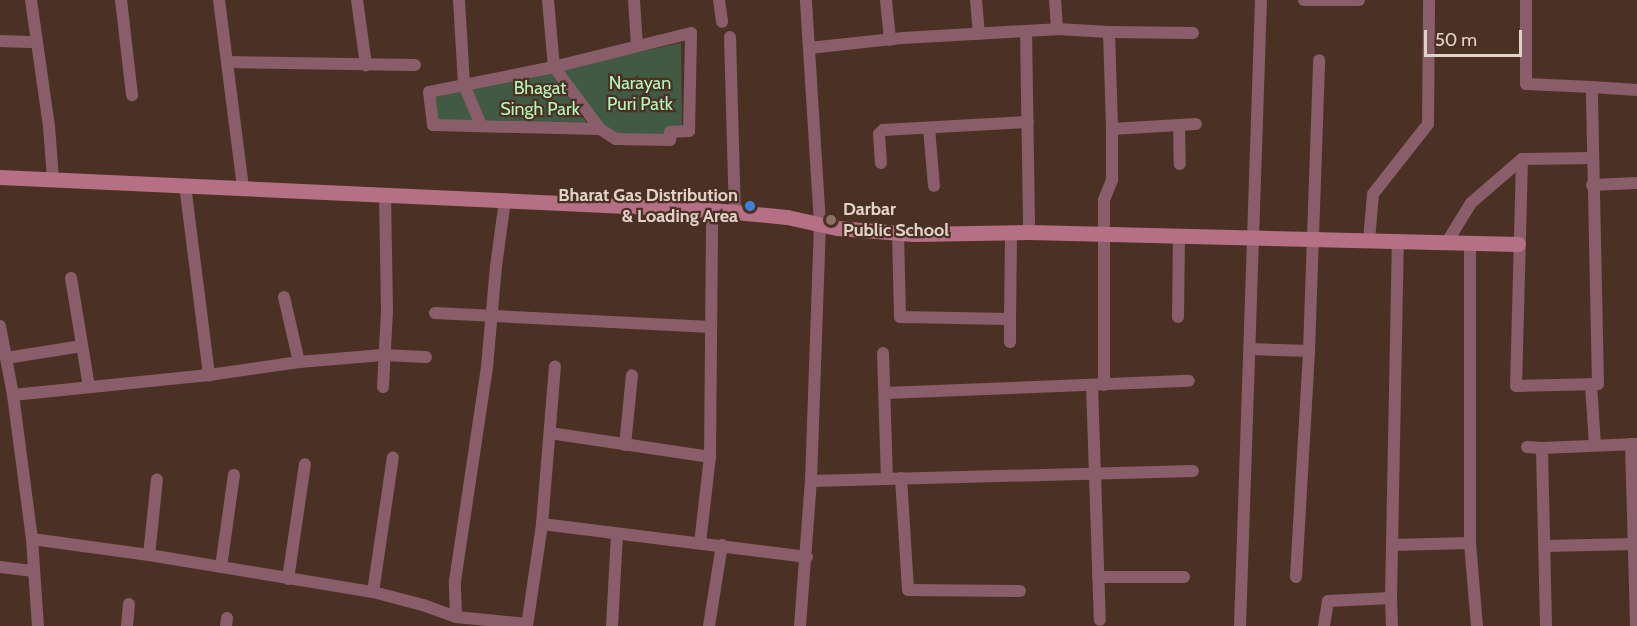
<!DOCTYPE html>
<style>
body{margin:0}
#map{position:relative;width:1637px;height:626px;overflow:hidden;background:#4b3123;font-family:Cabin,sans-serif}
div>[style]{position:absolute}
.green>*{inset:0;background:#415a44}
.street>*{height:12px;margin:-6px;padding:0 6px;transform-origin:6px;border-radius:6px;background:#8a5d6a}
.secondary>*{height:15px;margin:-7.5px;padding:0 7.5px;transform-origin:7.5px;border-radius:7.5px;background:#b67085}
.dots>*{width:16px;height:16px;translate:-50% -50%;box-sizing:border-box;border:3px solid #4b3123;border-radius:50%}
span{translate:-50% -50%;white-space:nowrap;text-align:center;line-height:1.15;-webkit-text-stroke:4.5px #4b3123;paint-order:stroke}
.park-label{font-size:18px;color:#b3f8bc}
.poi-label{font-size:18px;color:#e3d2c9;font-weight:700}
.right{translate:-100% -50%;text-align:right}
.left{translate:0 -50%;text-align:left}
.scale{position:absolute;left:1424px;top:30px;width:98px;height:27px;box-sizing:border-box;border:3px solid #e3d2c9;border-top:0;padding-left:8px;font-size:18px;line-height:21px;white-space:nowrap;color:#e3d2c9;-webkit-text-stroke:4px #4b3123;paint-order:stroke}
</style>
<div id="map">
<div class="green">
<i style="clip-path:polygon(681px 43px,682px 127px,666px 127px,665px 137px,617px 135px,602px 125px,559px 69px)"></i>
<i style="clip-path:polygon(551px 73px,589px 126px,437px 121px,434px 93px)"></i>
</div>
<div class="street">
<i style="left:31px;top:0;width:127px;rotate:81.9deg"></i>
<i style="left:49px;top:126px;width:53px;rotate:85.7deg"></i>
<i style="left:121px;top:0;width:96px;rotate:83.4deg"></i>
<i style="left:219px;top:0;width:190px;rotate:82.7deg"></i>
<i style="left:357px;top:0;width:66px;rotate:82.1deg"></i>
<i style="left:459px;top:0;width:85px;rotate:86.6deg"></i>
<i style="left:464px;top:85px;width:43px;rotate:67deg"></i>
<i style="left:548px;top:0;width:67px;rotate:84.9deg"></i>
<i style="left:554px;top:67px;width:77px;rotate:53.4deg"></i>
<i style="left:600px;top:129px;width:19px;rotate:32deg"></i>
<i style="left:616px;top:139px;width:54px;rotate:1.1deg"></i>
<i style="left:670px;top:140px;width:8px;rotate:-90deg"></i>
<i style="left:670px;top:132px;width:19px;rotate:-3deg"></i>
<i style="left:689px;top:131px;width:98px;rotate:-88.8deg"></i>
<i style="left:691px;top:33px;width:141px;rotate:166.1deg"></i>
<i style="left:554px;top:67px;width:127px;rotate:168.7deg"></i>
<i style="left:429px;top:92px;width:33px;rotate:83deg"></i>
<i style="left:433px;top:125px;width:167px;rotate:1.4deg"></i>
<i style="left:634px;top:0;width:46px;rotate:86.3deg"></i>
<i style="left:719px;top:0;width:22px;rotate:82deg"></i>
<i style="left:886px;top:0;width:40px;rotate:84.3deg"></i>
<i style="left:976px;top:0;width:34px;rotate:85deg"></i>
<i style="left:1055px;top:0;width:29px;rotate:86deg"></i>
<i style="left:1057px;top:29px;width:52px;rotate:3.3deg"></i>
<i style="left:1109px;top:32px;width:97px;rotate:88.2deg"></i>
<i style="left:1112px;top:129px;width:84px;rotate:-3.4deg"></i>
<i style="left:1304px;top:0;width:55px"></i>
<i style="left:1526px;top:0;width:84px;rotate:90deg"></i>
<i style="left:1526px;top:84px;width:66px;rotate:2.6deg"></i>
<i style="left:1026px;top:31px;width:201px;rotate:89.1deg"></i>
<i style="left:1109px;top:32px;width:84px;rotate:0.7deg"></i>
<i style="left:730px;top:37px;width:175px;rotate:88.4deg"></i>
<i style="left:0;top:41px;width:37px;rotate:2deg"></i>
<i style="left:809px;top:48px;width:95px;rotate:-6.1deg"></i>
<i style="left:903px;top:38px;width:154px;rotate:-3.3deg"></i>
<i style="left:227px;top:62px;width:188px;rotate:0.9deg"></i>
<i style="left:1179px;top:125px;width:39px;rotate:89deg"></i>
<i style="left:929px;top:128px;width:58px;rotate:85.1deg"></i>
<i style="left:1592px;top:158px;width:70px;rotate:179.2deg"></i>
<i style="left:1522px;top:159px;width:227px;rotate:91.5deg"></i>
<i style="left:1516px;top:386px;width:82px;rotate:-1.4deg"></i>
<i style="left:1598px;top:384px;width:297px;rotate:-91.2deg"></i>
<i style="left:1592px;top:87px;width:45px;rotate:3.8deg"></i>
<i style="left:881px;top:163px;width:29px;rotate:-94deg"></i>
<i style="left:879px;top:134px;width:6px;rotate:-45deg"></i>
<i style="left:883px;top:130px;width:145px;rotate:-3.2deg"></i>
<i style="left:185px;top:185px;width:192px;rotate:82.8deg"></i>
<i style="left:1592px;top:185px;width:45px;rotate:-2.5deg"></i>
<i style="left:898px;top:233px;width:84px;rotate:88.6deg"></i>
<i style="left:900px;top:317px;width:110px;rotate:1deg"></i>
<i style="left:1010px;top:319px;width:87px;rotate:-89.3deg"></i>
<i style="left:1369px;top:240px;width:46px;rotate:-85deg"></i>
<i style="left:1373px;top:194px;width:89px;rotate:-51.8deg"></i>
<i style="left:1428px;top:124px;width:124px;rotate:-89.5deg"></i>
<i style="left:1447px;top:242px;width:46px;rotate:-58.4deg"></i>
<i style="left:1471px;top:203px;width:67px;rotate:-40.8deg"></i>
<i style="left:1470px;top:242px;width:301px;rotate:90deg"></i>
<i style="left:1470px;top:543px;width:83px;rotate:85.2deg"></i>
<i style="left:71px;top:278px;width:110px;rotate:80.6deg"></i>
<i style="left:284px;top:297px;width:67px;rotate:77deg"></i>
<i style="left:435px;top:313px;width:276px;rotate:2.9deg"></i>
<i style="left:1178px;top:317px;width:81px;rotate:-89.3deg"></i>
<i style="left:1010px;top:319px;width:23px;rotate:90deg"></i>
<i style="left:0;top:326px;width:70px;rotate:79.3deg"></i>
<i style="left:13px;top:395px;width:145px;rotate:82.5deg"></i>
<i style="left:32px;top:539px;width:87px;rotate:86.1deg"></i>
<i style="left:1251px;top:349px;width:58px;rotate:2deg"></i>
<i style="left:883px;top:353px;width:125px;rotate:88.2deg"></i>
<i style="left:6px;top:358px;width:77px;rotate:-9deg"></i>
<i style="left:1092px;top:385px;width:235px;rotate:88.1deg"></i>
<i style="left:1104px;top:385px;width:185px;rotate:-90deg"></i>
<i style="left:1104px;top:200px;width:22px;rotate:-68deg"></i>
<i style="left:1112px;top:180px;width:51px;rotate:-90deg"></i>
<i style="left:1591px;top:385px;width:60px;rotate:86.2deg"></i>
<i style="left:383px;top:387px;width:77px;rotate:-87deg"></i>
<i style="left:387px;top:310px;width:116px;rotate:-91deg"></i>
<i style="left:885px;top:393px;width:304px;rotate:-2.3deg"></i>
<i style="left:13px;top:395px;width:197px;rotate:-5.8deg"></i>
<i style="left:209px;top:375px;width:91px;rotate:-8.2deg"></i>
<i style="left:299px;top:362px;width:84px;rotate:-4.8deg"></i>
<i style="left:383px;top:355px;width:43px;rotate:2.7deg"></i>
<i style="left:550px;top:433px;width:162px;rotate:8.5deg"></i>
<i style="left:1631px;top:444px;width:182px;rotate:88.4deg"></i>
<i style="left:625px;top:445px;width:70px;rotate:-84.3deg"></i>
<i style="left:1527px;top:447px;width:15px;rotate:4deg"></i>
<i style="left:901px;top:478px;width:112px;rotate:86.4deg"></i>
<i style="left:908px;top:590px;width:112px;rotate:0.5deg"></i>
<i style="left:811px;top:481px;width:382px;rotate:-1.5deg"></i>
<i style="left:542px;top:524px;width:267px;rotate:7.1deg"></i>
<i style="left:32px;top:539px;width:118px;rotate:7.8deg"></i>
<i style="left:149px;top:555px;width:227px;rotate:9.4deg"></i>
<i style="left:373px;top:592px;width:52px;rotate:14.6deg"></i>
<i style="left:423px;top:605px;width:35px;rotate:20deg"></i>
<i style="left:456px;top:617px;width:71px;rotate:5.6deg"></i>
<i style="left:700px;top:543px;width:87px;rotate:-83.4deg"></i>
<i style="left:710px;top:457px;width:247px;rotate:-89.5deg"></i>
<i style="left:1392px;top:545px;width:78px;rotate:-1.5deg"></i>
<i style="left:1546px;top:546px;width:88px;rotate:-1.3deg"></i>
<i style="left:149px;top:555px;width:76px;rotate:-84deg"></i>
<i style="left:0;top:567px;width:34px;rotate:7deg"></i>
<i style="left:221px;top:567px;width:93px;rotate:-82deg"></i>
<i style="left:1098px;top:577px;width:86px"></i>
<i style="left:1296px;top:577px;width:226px;rotate:-86.7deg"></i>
<i style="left:1309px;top:351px;width:291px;rotate:-88deg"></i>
<i style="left:288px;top:579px;width:116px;rotate:-81.6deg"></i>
<i style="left:373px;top:592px;width:136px;rotate:-81.6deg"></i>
<i style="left:1391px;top:598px;width:28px;rotate:88deg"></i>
<i style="left:456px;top:617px;width:36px;rotate:-92deg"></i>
<i style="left:455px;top:581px;width:216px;rotate:-81.5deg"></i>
<i style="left:487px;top:367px;width:101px;rotate:-84.9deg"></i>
<i style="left:496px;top:266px;width:67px;rotate:-82.2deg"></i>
<i style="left:127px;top:626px;width:22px;rotate:-85deg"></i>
<i style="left:226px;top:626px;width:8px;rotate:-83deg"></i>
<i style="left:527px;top:626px;width:103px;rotate:-81.6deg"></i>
<i style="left:542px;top:524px;width:158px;rotate:-85.3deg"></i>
<i style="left:612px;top:626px;width:91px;rotate:-86.9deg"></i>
<i style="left:709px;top:626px;width:82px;rotate:-80.9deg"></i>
<i style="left:800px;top:626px;width:145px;rotate:-85.7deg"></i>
<i style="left:811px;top:481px;width:257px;rotate:-88deg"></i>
<i style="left:820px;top:224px;width:224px;rotate:-93.6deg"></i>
<i style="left:1240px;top:626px;width:626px;rotate:-88.08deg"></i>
<i style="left:1324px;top:626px;width:25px;rotate:-81deg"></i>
<i style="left:1328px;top:601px;width:63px;rotate:-2.7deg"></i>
<i style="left:1391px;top:598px;width:357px;rotate:-88.9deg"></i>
<i style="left:1546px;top:626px;width:178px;rotate:-91.3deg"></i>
<i style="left:1542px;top:448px;width:95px;rotate:-2.4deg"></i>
</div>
<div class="secondary">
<i style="left:0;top:177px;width:713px;rotate:2.65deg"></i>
<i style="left:712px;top:210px;width:75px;rotate:5.3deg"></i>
<i style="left:787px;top:217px;width:51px;rotate:12.4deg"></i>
<i style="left:837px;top:228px;width:77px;rotate:4.5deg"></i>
<i style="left:914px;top:234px;width:115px;rotate:-1deg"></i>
<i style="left:1029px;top:232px;width:489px;rotate:1.4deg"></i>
</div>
<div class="dots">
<i style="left:750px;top:206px;background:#3f7fe0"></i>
<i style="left:831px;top:220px;background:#8d6e63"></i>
</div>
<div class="park-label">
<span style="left:640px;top:94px">Narayan<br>Puri Patk</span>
<span style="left:540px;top:99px">Bhagat<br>Singh Park</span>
</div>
<div class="poi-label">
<span class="right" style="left:738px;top:206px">Bharat Gas Distribution<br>&amp; Loading Area</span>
<span class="left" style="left:843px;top:220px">Darbar<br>Public School</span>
</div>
<div class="scale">50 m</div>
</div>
